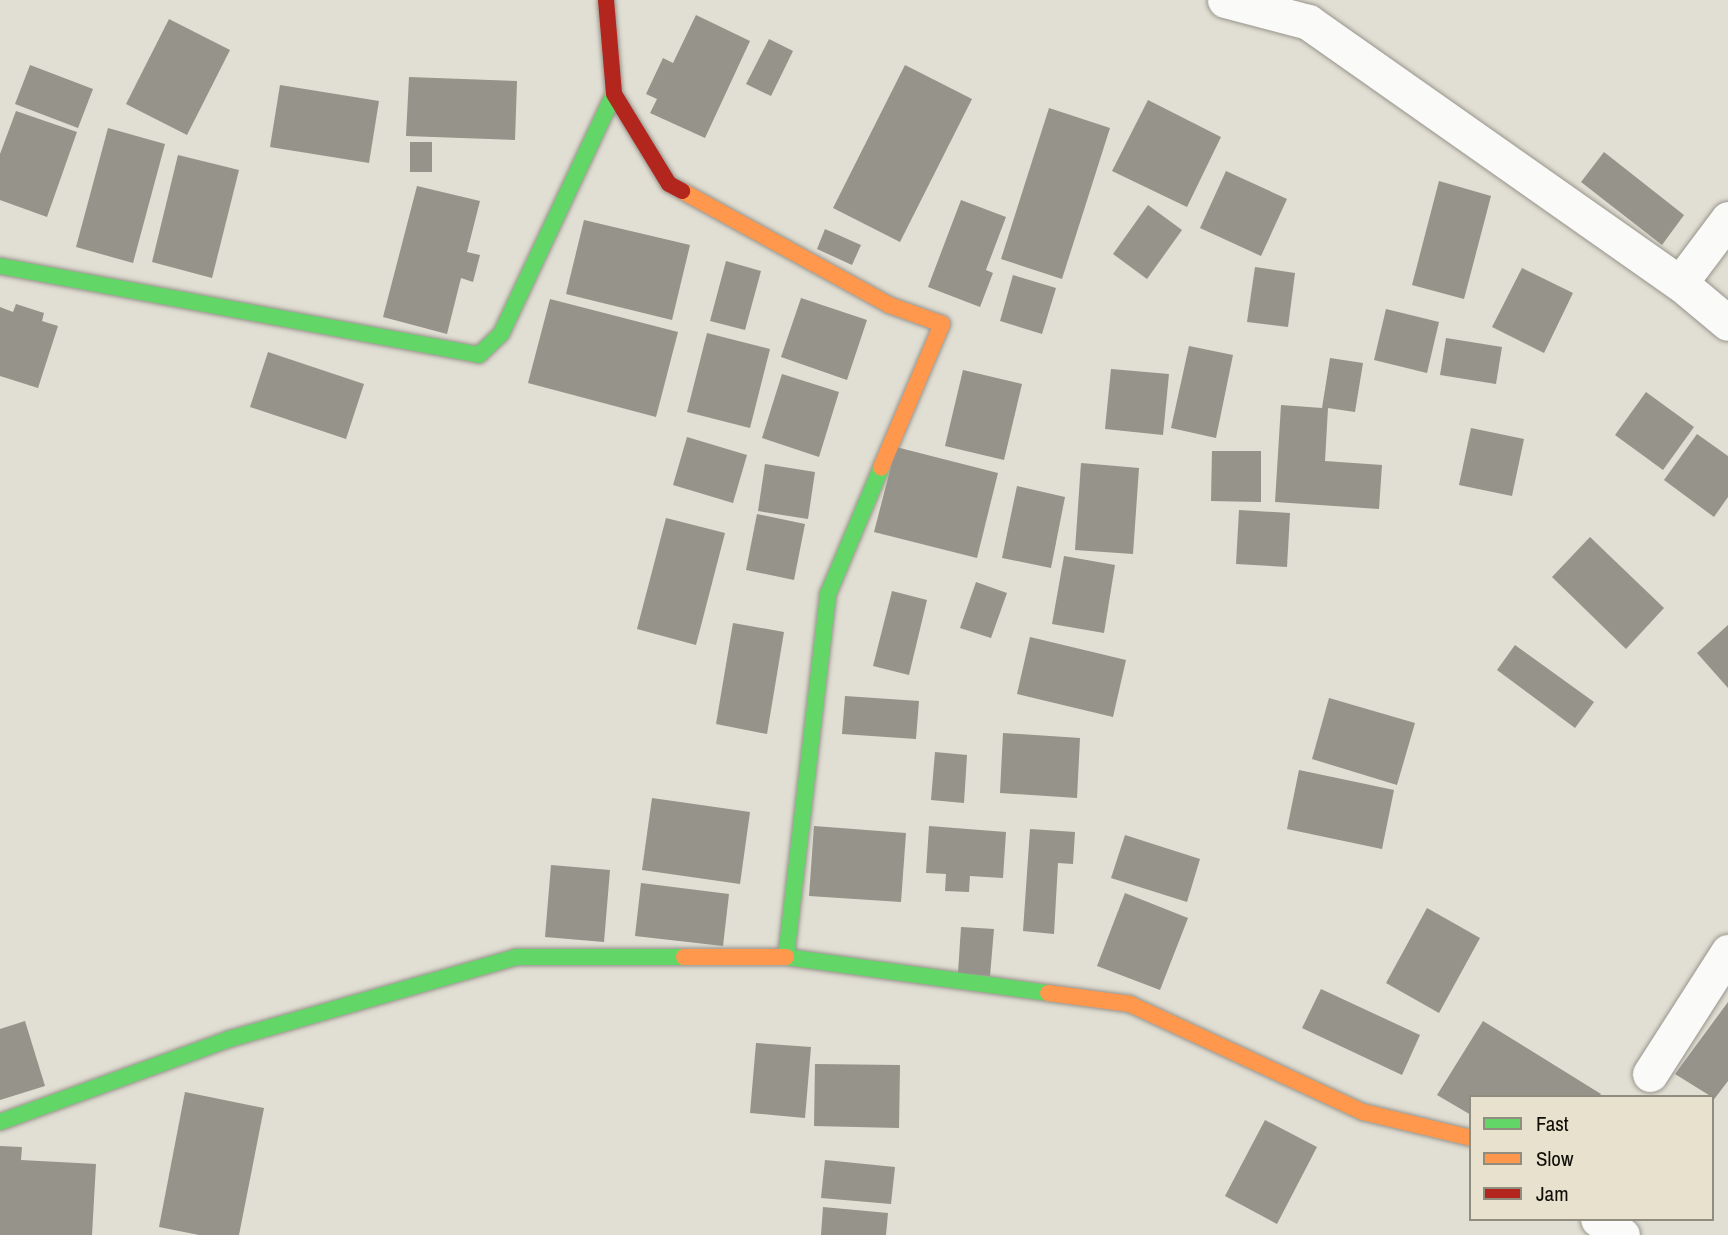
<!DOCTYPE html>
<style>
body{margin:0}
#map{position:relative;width:1728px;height:1235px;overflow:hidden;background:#e1ded3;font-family:"Archivo Narrow",sans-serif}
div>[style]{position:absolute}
.building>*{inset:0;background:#95938a}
.roads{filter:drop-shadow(0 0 2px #97948c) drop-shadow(0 0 2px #97948c)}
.street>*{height:35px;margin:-17.5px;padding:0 17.5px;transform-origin:17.5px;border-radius:17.5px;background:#fafaf8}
.fast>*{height:16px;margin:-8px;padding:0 8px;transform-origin:8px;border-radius:8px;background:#63d668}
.slow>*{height:16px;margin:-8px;padding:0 8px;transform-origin:8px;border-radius:8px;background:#ff974d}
.jam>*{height:16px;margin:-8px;padding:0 8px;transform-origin:8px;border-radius:8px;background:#b3261e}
span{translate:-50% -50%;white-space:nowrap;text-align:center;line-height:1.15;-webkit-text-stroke:7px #e7e1cd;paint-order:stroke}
.legend{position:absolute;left:1469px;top:1095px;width:245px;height:126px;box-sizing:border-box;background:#e7e1cd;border:2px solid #918d7e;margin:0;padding:9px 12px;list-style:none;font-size:21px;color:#100e08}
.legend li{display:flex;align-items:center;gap:14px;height:35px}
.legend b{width:35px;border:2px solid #918d7e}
</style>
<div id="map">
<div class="building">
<i style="clip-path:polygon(696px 15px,750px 41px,705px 138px,650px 113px,657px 99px,646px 94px,663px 58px,673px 63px)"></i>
<i style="clip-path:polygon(169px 19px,230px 50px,187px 135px,126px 104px)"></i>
<i style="clip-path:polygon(769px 39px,793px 51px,771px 96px,746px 84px)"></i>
<i style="clip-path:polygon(30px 65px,93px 89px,78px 128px,15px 104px)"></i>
<i style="clip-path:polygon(905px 65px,972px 99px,900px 242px,833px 208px)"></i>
<i style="clip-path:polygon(409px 77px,517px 81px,515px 140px,406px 136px)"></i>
<i style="clip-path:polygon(280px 85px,379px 101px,369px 163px,270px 147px)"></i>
<i style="clip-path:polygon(1148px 100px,1221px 137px,1187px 207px,1112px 171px)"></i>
<i style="clip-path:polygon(1049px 108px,1110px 128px,1062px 279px,1001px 259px)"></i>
<i style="clip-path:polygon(16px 111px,77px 132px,47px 217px,0 200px,0 154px)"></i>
<i style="clip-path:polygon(108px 128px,165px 144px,133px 263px,76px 247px)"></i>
<i style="clip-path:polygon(410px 142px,432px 142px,432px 172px,410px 172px)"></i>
<i style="clip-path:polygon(1604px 152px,1684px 215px,1662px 245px,1581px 182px)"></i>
<i style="clip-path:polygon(178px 155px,239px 170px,212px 278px,152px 262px)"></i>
<i style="clip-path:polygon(1226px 171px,1287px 199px,1261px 256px,1200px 228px)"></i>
<i style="clip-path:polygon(1439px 181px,1491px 196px,1464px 299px,1412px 285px)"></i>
<i style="clip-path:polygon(417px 186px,480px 201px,467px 252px,480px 255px,473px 282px,461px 278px,447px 334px,383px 317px)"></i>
<i style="clip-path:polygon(961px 200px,1006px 217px,986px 270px,993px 273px,980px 307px,928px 287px)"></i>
<i style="clip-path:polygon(1148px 205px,1182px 230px,1147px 279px,1113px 254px)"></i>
<i style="clip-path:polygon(584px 220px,690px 245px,672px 320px,566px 294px)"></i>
<i style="clip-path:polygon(825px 229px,861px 245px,852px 265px,817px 249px)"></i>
<i style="clip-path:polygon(726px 261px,761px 271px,745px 330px,710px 321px)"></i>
<i style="clip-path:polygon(1255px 267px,1295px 273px,1288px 327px,1247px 322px)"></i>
<i style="clip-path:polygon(1522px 268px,1573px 293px,1544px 353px,1492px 327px)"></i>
<i style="clip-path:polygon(1013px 275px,1056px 288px,1042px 334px,1000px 321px)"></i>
<i style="clip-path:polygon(801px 298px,867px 320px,847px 380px,781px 357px)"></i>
<i style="clip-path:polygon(550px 299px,678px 332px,656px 417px,528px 383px)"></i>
<i style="clip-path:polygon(16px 304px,44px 313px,42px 321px,58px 326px,38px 388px,0 376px,0 307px,13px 312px)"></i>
<i style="clip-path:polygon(1386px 309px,1439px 322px,1427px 373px,1374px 360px)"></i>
<i style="clip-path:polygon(707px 333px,770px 349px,750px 428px,687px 412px)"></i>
<i style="clip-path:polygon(1446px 338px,1502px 347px,1496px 384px,1440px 375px)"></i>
<i style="clip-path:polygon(1189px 346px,1233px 355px,1216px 438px,1171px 428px)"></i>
<i style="clip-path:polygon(268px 352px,364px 384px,346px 439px,250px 407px)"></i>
<i style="clip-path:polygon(1330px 358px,1363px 363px,1355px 412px,1328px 408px,1325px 461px,1382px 465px,1379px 509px,1275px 502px,1281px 405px,1322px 408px)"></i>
<i style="clip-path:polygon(1111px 369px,1169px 374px,1163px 435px,1105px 429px)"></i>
<i style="clip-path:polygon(963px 370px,1022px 384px,1004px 460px,945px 446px)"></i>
<i style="clip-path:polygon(782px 374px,839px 392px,819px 457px,762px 438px)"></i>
<i style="clip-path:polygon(1646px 392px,1694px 427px,1663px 470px,1615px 435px)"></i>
<i style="clip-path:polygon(1471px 428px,1524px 439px,1512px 496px,1459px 485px)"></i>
<i style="clip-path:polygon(1697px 434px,1728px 456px,1728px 497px,1714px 517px,1664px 480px)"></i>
<i style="clip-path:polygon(687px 437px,747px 455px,733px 503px,673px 485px)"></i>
<i style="clip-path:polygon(896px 447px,998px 473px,977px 558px,874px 532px)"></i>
<i style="clip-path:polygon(1212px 451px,1261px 451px,1261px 502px,1211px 501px)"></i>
<i style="clip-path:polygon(1081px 463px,1139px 468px,1133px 554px,1075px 550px)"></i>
<i style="clip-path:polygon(765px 464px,815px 472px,808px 519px,758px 511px)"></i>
<i style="clip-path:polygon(1017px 486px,1065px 497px,1051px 568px,1002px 558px)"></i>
<i style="clip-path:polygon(1239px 510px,1290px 513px,1287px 567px,1236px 564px)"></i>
<i style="clip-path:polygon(757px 514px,805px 524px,794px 580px,746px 570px)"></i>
<i style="clip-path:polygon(666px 518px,725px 533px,696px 645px,637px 629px)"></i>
<i style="clip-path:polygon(1590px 537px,1664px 608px,1626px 649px,1552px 577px)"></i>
<i style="clip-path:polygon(1064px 556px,1115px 565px,1104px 633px,1052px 624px)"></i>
<i style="clip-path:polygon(976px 582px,1007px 593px,991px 638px,960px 628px)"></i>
<i style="clip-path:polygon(892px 591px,927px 600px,909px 675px,873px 666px)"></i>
<i style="clip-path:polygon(733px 623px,784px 632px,767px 734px,716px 724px)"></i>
<i style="clip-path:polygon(1728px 625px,1728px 688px,1697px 653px)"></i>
<i style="clip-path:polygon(1030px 637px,1126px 660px,1113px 717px,1017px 694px)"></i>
<i style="clip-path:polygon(1515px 645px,1594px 702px,1575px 728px,1497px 670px)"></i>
<i style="clip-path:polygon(845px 696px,919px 701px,916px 739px,842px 734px)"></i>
<i style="clip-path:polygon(1329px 698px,1415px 723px,1397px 785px,1312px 759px)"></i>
<i style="clip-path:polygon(1003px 733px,1080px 738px,1077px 798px,1000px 793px)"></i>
<i style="clip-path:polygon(935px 752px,967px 755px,964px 803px,931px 800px)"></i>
<i style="clip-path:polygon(1299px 770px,1394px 790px,1382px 849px,1287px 829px)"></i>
<i style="clip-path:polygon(652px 798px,750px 812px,740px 884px,642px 870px)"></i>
<i style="clip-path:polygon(814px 826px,906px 833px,901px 902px,809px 896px)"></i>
<i style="clip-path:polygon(929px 826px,1006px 832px,1003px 878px,970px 876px,969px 892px,945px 891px,946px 874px,926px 873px)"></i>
<i style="clip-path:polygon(1030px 829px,1075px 832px,1073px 864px,1058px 863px,1054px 934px,1023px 931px)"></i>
<i style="clip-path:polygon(1125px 835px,1200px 859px,1187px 902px,1111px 878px)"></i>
<i style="clip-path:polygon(551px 865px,610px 870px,604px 942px,545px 937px)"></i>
<i style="clip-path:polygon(641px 883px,729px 894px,723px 946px,635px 936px)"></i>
<i style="clip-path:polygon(1125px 893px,1188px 918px,1160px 990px,1097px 966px)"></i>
<i style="clip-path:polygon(1427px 908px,1480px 938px,1439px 1013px,1386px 983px)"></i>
<i style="clip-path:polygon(961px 927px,994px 929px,990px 976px,958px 973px)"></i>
<i style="clip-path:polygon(1321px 989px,1420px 1035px,1402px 1075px,1302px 1028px)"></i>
<i style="clip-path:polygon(1728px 1002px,1728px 1081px,1712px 1102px,1712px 1097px,1675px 1074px)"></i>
<i style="clip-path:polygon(25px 1021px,45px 1086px,0 1100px,0 1029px)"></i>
<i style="clip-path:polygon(1483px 1021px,1601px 1094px,1599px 1097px,1471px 1097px,1471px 1115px,1437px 1095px)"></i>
<i style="clip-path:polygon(756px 1043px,811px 1047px,805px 1118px,750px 1113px)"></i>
<i style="clip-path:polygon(815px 1064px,900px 1065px,899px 1128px,814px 1126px)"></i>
<i style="clip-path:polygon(185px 1092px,264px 1108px,239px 1235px,199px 1235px,159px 1227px)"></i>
<i style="clip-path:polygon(1265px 1120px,1317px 1147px,1277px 1224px,1225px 1196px)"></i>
<i style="clip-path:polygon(0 1146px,22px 1147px,21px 1160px,96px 1164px,92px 1235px,0 1235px)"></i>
<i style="clip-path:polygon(825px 1160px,895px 1167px,891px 1204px,821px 1198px)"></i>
<i style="clip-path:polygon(823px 1207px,888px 1213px,886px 1235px,821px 1235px)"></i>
</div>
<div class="roads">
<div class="street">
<i style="left:1225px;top:0;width:86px;rotate:14.8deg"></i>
<i style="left:1308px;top:22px;width:454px;rotate:35.1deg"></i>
<i style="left:1680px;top:283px;width:62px;rotate:39.8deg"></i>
<i style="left:1680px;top:283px;width:80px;rotate:-53.1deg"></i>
<i style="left:1650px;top:1074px;width:145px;rotate:-57.4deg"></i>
<i style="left:1598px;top:1219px;width:29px;rotate:34deg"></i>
</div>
<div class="fast">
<i style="left:0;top:266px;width:487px;rotate:10.5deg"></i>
<i style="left:479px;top:355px;width:30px;rotate:-44deg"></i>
<i style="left:501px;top:334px;width:265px;rotate:-64.8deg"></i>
<i style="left:881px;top:468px;width:137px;rotate:112.8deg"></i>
<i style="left:828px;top:594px;width:365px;rotate:96.6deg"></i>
<i style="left:786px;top:957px;width:264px;rotate:7.8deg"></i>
<i style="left:0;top:1122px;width:244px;rotate:-19.9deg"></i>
<i style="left:229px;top:1039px;width:298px;rotate:-15.9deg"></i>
<i style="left:516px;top:957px;width:168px"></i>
</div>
<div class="slow">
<i style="left:682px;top:191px;width:236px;rotate:28.8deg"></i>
<i style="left:889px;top:305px;width:56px;rotate:19.7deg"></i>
<i style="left:942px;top:324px;width:156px;rotate:113deg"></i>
<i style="left:684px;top:957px;width:102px"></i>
<i style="left:1048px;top:993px;width:83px;rotate:7.6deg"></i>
<i style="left:1130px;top:1004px;width:257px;rotate:24.9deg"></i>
<i style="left:1363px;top:1112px;width:111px;rotate:13.5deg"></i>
</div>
<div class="jam">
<i style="left:606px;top:0;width:94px;rotate:85.1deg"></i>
<i style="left:614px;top:94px;width:105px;rotate:58.6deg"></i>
<i style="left:669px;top:184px;width:15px;rotate:28deg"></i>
</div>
</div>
<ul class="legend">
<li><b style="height:9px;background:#63d668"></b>Fast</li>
<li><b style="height:9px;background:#ff974d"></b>Slow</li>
<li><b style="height:9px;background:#b3261e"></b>Jam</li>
</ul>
</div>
